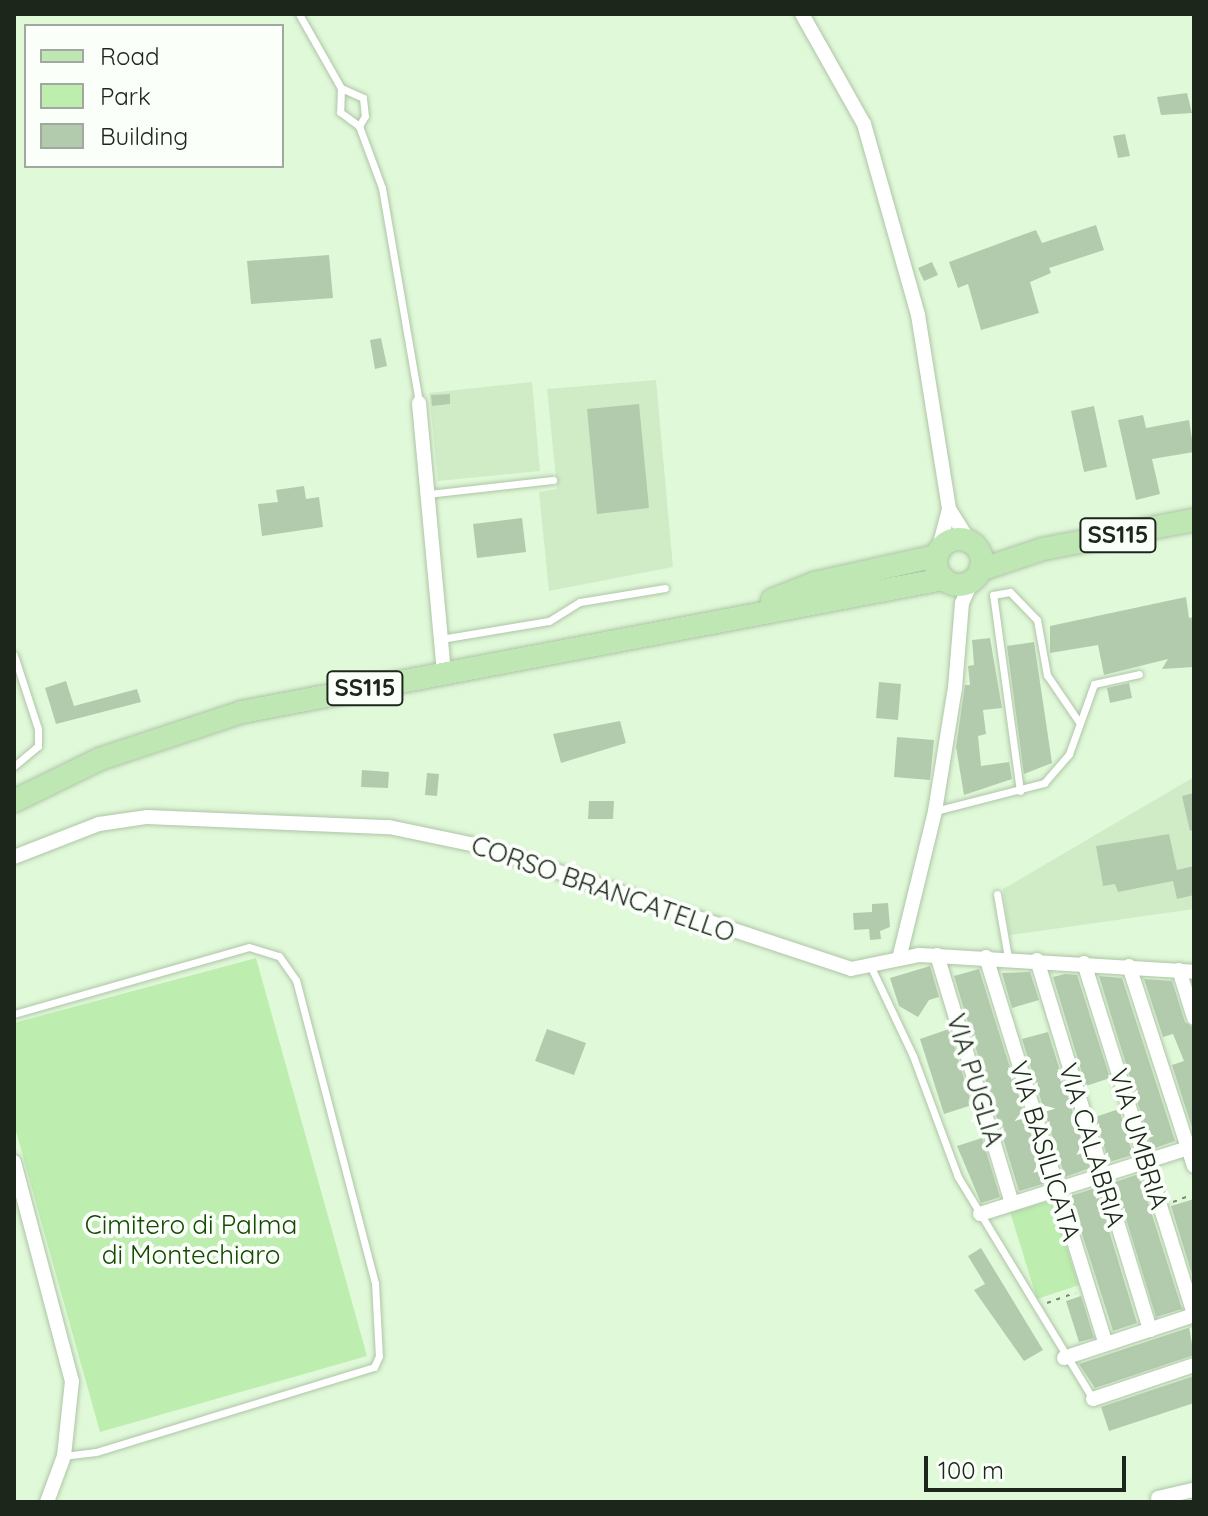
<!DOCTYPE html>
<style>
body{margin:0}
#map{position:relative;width:1208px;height:1516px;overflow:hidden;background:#e0f9d9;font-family:Quicksand,sans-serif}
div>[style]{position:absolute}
.built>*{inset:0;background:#cfecc7}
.green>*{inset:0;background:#bdedaf}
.building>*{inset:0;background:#b3cbad}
.path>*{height:2px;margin-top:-1px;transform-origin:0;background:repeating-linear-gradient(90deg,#798974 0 4px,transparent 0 10px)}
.roads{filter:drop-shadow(0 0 2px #aec5a7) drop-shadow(0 0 2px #aec5a7)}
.service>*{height:7px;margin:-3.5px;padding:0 3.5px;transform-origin:3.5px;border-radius:3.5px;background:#fff}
.minor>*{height:14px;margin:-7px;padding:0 7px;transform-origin:7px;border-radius:7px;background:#fff}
.primary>*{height:22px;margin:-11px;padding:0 11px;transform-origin:11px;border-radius:11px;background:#bfe7b4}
.primary>.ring{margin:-11px;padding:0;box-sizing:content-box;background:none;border:22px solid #bfe7b4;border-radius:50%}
span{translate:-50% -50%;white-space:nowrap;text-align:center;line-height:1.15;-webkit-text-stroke:8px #fafff9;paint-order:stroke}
.shield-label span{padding:2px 6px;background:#fafff9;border:2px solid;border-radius:6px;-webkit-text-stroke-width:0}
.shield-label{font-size:24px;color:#1d261b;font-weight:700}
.street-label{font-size:26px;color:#1d261b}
.park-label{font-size:26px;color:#154a00}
.frame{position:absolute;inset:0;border:16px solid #1d261b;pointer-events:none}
.legend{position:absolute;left:24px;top:24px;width:260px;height:144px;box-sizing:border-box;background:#fafff9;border:2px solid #a2a8a0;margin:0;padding:10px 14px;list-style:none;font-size:24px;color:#1d261b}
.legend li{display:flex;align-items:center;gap:16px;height:40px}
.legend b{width:40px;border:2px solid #a2a8a0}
.scale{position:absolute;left:924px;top:1456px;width:202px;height:36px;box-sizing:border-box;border:4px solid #1d261b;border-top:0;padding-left:10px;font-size:24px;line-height:28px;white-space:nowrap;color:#1d261b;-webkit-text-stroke:6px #fafff9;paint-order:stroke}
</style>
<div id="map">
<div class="built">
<i style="clip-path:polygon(656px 380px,673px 567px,549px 591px,539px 492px,557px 489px,547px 389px)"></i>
<i style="clip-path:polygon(532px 382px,540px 471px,438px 481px,429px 393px)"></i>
<i style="clip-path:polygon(1194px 777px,1194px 909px,1010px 935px,1003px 889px)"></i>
</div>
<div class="green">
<i style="clip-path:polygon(256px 958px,367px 1356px,100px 1432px,14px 1124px,14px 1023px)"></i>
<i style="clip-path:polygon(1051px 1201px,1079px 1285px,1037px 1299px,1010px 1212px)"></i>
</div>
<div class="building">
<i style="clip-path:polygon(1187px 93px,1192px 113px,1161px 115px,1157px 97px)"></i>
<i style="clip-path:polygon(1125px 134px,1130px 156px,1118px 158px,1113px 136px)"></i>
<i style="clip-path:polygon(1096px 225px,1104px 250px,1049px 268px,1051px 273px,1030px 282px,1039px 313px,981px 330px,968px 284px,958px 288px,949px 262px,1036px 230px,1042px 243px)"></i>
<i style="clip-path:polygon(329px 255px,333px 298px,251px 304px,247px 261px)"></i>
<i style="clip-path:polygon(932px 262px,938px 275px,924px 281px,918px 268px)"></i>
<i style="clip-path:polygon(381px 338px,387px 366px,375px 369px,370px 340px)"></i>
<i style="clip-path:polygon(450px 394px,450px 404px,432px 406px,431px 395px)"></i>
<i style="clip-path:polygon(639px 404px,649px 508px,597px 514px,587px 409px)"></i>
<i style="clip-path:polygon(1094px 406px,1107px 467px,1084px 472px,1071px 411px)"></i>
<i style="clip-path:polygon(1143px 415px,1146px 428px,1189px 420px,1194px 452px,1152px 459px,1160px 494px,1136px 500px,1118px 420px)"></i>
<i style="clip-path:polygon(304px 486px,306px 499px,319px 497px,323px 527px,262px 536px,258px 504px,278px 502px,276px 490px)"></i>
<i style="clip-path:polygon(522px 518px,526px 552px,477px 558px,473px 524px)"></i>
<i style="clip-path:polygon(1186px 597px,1189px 618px,1194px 617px,1194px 667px,1162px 669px,1168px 659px,1104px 675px,1098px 645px,1050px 653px,1050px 626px)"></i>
<i style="clip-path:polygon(990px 638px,1002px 708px,983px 710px,986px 734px,978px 736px,981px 766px,1009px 762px,1012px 779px,964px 795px,956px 747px,965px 685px,970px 685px,968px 666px,974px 665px,972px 640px)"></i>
<i style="clip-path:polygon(1034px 642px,1052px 763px,1024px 774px,1007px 646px)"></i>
<i style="clip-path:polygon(66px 681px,74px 706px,137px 689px,141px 702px,56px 724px,45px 688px)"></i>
<i style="clip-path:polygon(879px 682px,901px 684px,898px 720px,876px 718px)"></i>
<i style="clip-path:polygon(1129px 683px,1132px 698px,1110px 703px,1107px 688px)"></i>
<i style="clip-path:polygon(620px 721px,626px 743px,561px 763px,553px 734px)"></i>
<i style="clip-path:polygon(897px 737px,934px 740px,930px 780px,894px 777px)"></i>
<i style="clip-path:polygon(362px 770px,389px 772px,388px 788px,361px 787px)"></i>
<i style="clip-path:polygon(427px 773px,439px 774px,437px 796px,425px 795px)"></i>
<i style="clip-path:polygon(1194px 793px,1194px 830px,1190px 831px,1182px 796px)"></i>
<i style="clip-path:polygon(589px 801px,614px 801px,613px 819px,588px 819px)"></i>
<i style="clip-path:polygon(1169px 834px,1177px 870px,1194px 866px,1194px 895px,1177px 899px,1173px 881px,1118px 892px,1115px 884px,1103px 886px,1096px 846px)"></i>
<i style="clip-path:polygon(888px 903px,890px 927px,880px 931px,881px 939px,870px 940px,869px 929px,854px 930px,853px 913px,872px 912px,872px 904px)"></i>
<i style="clip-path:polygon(930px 966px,939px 997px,929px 1000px,918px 1017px,899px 1006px,890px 978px)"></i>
<i style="clip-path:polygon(979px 969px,1046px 1183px,1019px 1191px,954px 976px)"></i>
<i style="clip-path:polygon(1030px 972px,1039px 1000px,1012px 1008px,1002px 973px)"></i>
<i style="clip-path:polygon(1065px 974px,1077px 975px,1110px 1078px,1086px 1086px,1053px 977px)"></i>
<i style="clip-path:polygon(1099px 976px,1122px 978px,1175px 1141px,1152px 1149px)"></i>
<i style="clip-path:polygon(1144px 979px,1172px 981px,1185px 1022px,1194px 1028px,1194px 1134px,1172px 1065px,1184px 1061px,1173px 1034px,1163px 1037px)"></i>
<i style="clip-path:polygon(547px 1029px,586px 1043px,574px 1075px,535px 1061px)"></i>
<i style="clip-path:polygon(949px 1029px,972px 1105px,944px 1114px,920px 1039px)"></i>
<i style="clip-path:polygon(1048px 1032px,1090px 1168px,1065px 1177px,1022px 1039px)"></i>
<i style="clip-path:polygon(1119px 1109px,1133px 1155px,1109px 1162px,1095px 1117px)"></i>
<i style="clip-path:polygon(982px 1138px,1000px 1197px,981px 1203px,957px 1146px)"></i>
<i style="clip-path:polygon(1139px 1174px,1182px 1309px,1156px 1317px,1115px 1182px)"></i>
<i style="clip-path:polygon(1096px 1188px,1137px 1323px,1113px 1331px,1070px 1196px)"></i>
<i style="clip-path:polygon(1194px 1199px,1194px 1281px,1171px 1206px)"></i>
<i style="clip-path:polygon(981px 1248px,1043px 1350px,1024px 1361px,974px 1290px,985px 1284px,968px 1256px)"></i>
<i style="clip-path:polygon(1081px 1296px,1094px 1338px,1079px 1342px,1066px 1301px)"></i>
<i style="clip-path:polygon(1194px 1326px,1189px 1327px,1194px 1355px,1095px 1388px,1079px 1364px)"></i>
<i style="clip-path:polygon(1194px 1376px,1194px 1403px,1109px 1431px,1101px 1407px)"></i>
</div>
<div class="path">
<i style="left:1173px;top:1202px;width:22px;rotate:-21deg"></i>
<i style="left:1047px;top:1303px;width:30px;rotate:-20deg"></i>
</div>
<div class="roads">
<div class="service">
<i style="left:299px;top:14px;width:85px;rotate:60.4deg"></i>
<i style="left:341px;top:88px;width:24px;rotate:92deg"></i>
<i style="left:340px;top:112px;width:24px;rotate:36deg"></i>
<i style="left:359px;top:126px;width:66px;rotate:69.6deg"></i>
<i style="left:382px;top:188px;width:217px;rotate:80.2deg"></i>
<i style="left:341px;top:88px;width:24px;rotate:24deg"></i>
<i style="left:363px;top:98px;width:18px;rotate:84deg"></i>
<i style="left:365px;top:116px;width:12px;rotate:121deg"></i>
<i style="left:428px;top:494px;width:126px;rotate:-6.4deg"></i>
<i style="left:441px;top:639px;width:109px;rotate:-9.5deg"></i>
<i style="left:549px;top:621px;width:36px;rotate:-32deg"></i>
<i style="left:580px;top:602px;width:86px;rotate:-9.4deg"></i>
<i style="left:14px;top:655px;width:78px;rotate:72deg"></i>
<i style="left:38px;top:729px;width:17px;rotate:90deg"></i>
<i style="left:38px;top:746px;width:31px;rotate:140deg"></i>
<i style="left:1020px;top:791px;width:198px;rotate:-97.8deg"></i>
<i style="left:993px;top:595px;width:17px;rotate:-10deg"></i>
<i style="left:1010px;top:592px;width:39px;rotate:46deg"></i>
<i style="left:1037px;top:620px;width:56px;rotate:79.7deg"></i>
<i style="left:1047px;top:675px;width:57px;rotate:55.8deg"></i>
<i style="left:935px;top:811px;width:113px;rotate:-14.4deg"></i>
<i style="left:1044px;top:783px;width:38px;rotate:-49deg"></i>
<i style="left:1069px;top:754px;width:74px;rotate:-70.3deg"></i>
<i style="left:1094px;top:684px;width:46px;rotate:-12.5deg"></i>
<i style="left:997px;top:894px;width:65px;rotate:80.2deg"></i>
<i style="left:870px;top:965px;width:101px;rotate:64.7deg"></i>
<i style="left:913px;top:1056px;width:129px;rotate:69.6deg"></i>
<i style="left:958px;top:1177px;width:260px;rotate:58.7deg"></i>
<i style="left:14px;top:1014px;width:244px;rotate:-15.9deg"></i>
<i style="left:249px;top:947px;width:31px;rotate:17deg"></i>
<i style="left:279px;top:956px;width:29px;rotate:55deg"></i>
<i style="left:296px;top:980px;width:313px;rotate:75.4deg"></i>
<i style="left:375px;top:1283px;width:73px;rotate:86.9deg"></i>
<i style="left:379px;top:1356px;width:12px;rotate:114deg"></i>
<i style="left:374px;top:1367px;width:291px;rotate:163deg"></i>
<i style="left:96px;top:1452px;width:32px;rotate:173deg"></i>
</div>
<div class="minor">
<i style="left:802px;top:14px;width:126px;rotate:60.6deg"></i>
<i style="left:864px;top:124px;width:198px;rotate:74.2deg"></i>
<i style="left:918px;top:315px;width:196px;rotate:80.9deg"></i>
<i style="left:949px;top:509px;width:39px;rotate:58deg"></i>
<i style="left:419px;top:403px;width:270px;rotate:84.7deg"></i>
<i style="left:938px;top:551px;width:43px;rotate:-75.3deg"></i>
<i style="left:14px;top:857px;width:91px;rotate:-21.2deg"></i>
<i style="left:99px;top:824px;width:49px;rotate:-8.3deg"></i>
<i style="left:147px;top:817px;width:242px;rotate:2.4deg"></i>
<i style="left:389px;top:827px;width:93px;rotate:11.8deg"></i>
<i style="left:480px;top:846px;width:391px;rotate:18.3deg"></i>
<i style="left:851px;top:969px;width:69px;rotate:-11.6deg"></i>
<i style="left:919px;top:955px;width:276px;rotate:3.5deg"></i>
<i style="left:937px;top:955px;width:260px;rotate:73.2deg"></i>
<i style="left:986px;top:957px;width:405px;rotate:72.8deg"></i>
<i style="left:899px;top:959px;width:152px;rotate:-76.3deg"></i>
<i style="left:935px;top:811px;width:125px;rotate:-80.8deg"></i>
<i style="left:955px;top:688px;width:85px;rotate:-85.3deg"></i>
<i style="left:962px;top:603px;width:24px;rotate:-66deg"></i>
<i style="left:1037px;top:960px;width:387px;rotate:73deg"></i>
<i style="left:1084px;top:963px;width:369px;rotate:72.6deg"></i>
<i style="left:1129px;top:966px;width:210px;rotate:72deg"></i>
<i style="left:1179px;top:970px;width:50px;rotate:72.6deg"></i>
<i style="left:14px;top:1162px;width:227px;rotate:75.2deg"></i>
<i style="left:72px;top:1381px;width:75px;rotate:96.1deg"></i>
<i style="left:64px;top:1456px;width:49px;rotate:110.3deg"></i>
<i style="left:980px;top:1214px;width:225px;rotate:-17.6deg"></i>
<i style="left:1064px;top:1358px;width:137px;rotate:-18.3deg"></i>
<i style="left:1093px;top:1399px;width:107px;rotate:-18.6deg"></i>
<i style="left:1158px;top:1498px;width:37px;rotate:-13deg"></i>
</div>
<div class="primary">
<i class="ring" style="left:936px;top:539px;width:24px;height:24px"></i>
<i style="left:980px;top:570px;width:66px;rotate:-18.4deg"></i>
<i style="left:1043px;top:549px;width:154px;rotate:-10.9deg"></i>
<i style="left:772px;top:600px;width:46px;rotate:-21.6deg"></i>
<i style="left:815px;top:583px;width:124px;rotate:-12.6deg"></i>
<i style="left:14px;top:801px;width:96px;rotate:-26deg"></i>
<i style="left:100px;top:759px;width:150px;rotate:-18.3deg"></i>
<i style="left:242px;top:712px;width:714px;rotate:-10.74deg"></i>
</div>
</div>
<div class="shield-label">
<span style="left:1118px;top:535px">SS115</span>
<span style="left:365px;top:688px">SS115</span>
</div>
<div class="street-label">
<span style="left:603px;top:889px;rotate:19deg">CORSO BRANCATELLO</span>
<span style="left:975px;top:1080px;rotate:73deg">VIA PUGLIA</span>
<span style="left:1139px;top:1139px;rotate:73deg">VIA UMBRIA</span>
<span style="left:1092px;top:1145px;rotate:73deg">VIA CALABRIA</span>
<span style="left:1045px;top:1151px;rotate:73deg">VIA BASILICATA</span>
</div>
<div class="park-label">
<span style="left:191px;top:1240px">Cimitero di Palma<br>di Montechiaro</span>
</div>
<div class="frame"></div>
<ul class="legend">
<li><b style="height:10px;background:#bfe7b4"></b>Road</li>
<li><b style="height:22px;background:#bdedaf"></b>Park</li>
<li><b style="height:22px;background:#b3cbad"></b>Building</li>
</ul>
<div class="scale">100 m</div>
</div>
